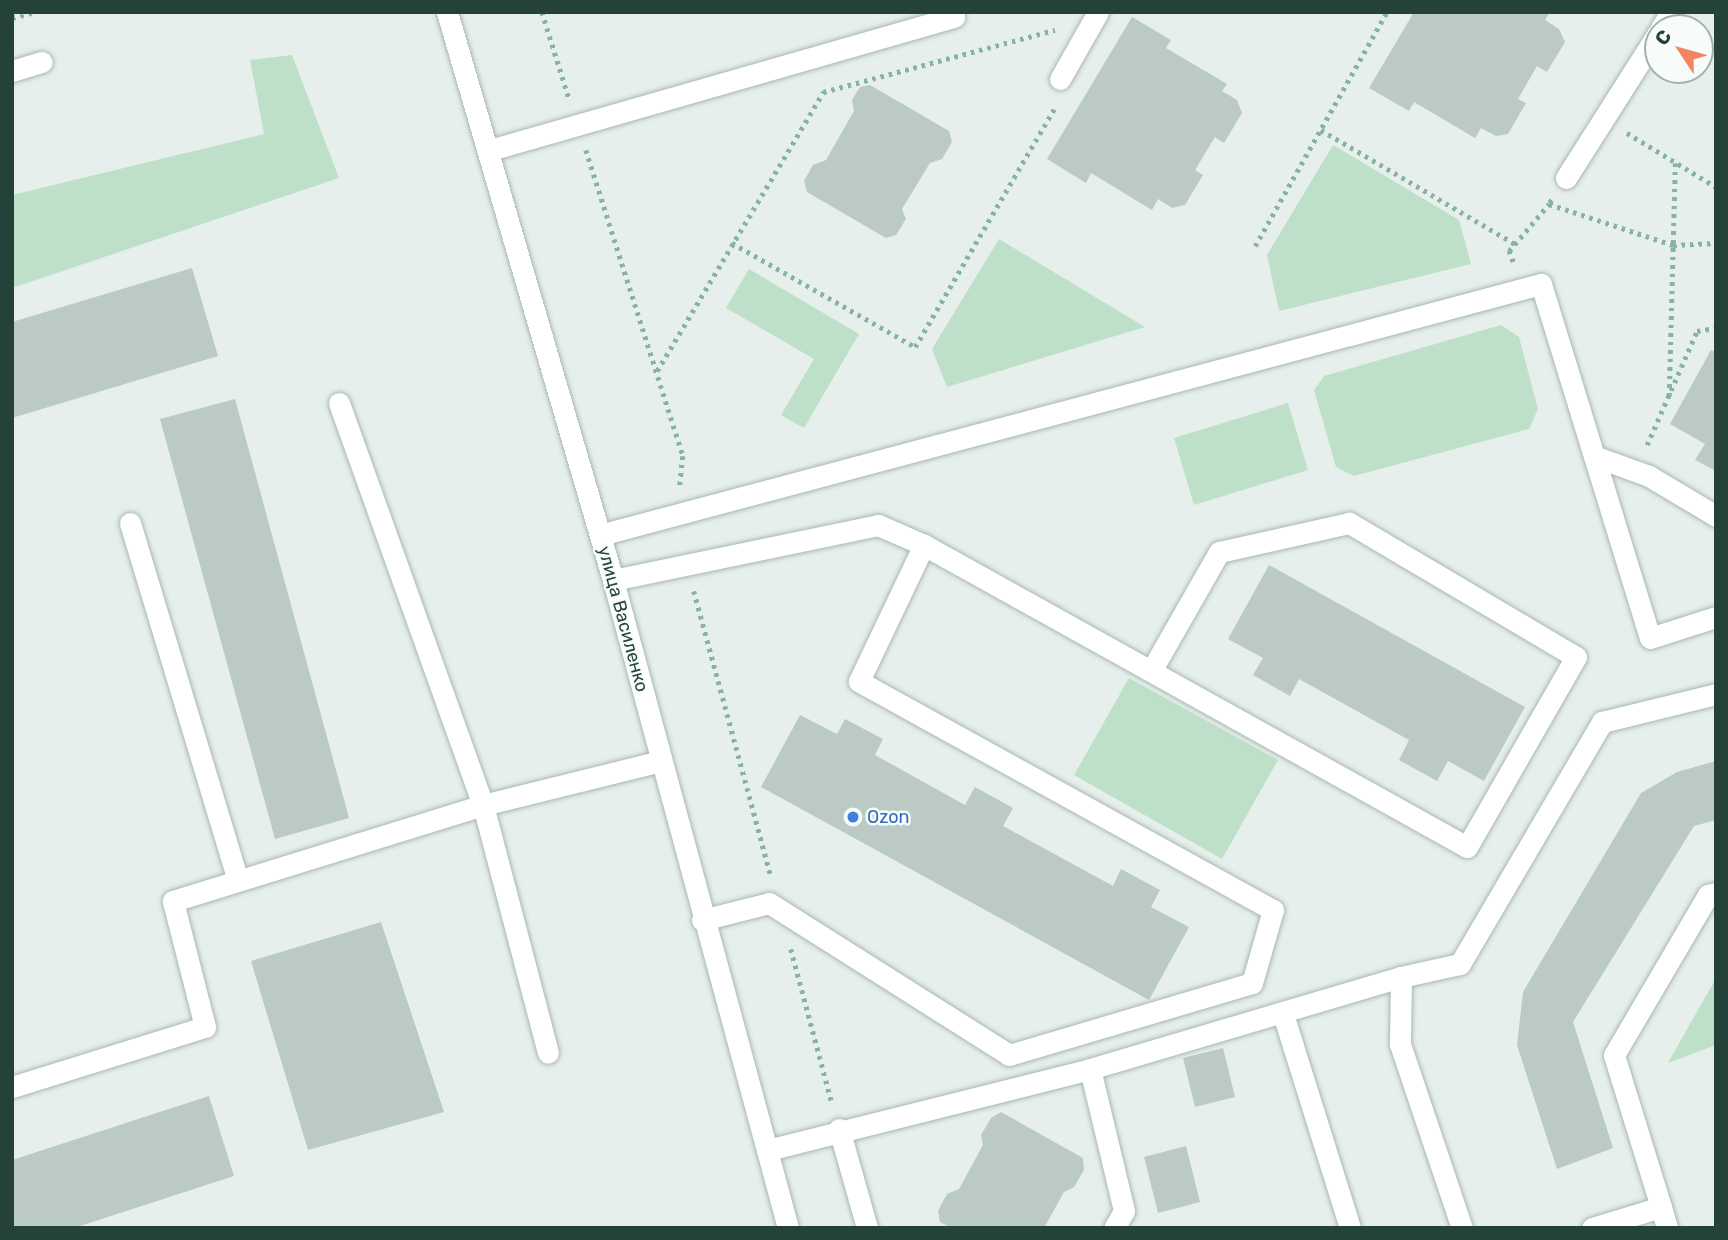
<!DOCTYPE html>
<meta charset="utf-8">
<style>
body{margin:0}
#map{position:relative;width:1728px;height:1240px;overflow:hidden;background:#e6efeb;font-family:Rubik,sans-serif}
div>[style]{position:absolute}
.green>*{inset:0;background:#bfe0c8}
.building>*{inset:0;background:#bbcac4}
.path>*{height:4.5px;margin-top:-2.25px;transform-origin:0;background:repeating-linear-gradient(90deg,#86b3a5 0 3.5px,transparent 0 8.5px)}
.roads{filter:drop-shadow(0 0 2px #a8b8b2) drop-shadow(0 0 2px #a8b8b2)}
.minor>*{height:21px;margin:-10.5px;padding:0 10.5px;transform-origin:10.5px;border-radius:10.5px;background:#fff}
.dots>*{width:19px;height:19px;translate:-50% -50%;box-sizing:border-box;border:4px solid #f7fbf9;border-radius:50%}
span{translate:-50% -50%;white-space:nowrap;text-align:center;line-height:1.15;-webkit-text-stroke:5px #f7fbf9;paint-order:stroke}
.street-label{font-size:18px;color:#24423a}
.shop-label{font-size:18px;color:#366cbe}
.left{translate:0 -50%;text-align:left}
.frame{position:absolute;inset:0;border:14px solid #24423a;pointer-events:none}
.north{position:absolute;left:1644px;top:14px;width:70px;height:70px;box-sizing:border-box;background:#f7fbf9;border:2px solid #a3b1ad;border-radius:50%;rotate:306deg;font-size:19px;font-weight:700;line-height:28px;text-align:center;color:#24423a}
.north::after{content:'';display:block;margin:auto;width:24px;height:32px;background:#f4845f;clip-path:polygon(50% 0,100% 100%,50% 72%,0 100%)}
</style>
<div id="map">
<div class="green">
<i style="clip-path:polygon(292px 55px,339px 178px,12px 288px,12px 195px,264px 134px,250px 60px)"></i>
<i style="clip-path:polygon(1333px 145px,1459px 220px,1471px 264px,1279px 311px,1267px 255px)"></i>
<i style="clip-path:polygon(999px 239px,1145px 327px,947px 387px,932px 349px)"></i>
<i style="clip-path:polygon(749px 269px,859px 334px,804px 428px,781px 415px,814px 359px,726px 308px)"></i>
<i style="clip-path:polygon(1501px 325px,1519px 337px,1538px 409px,1529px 429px,1354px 476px,1336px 467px,1314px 390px,1324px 376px)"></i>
<i style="clip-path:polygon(1288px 403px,1308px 470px,1194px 505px,1174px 438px)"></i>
<i style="clip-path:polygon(1129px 678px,1278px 760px,1222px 859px,1074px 775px)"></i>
<i style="clip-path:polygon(1716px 978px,1716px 1045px,1668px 1063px)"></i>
</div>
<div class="building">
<i style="clip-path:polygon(1414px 12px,1550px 12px,1545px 20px,1559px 29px,1565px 42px,1547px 72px,1537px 66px,1518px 99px,1526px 103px,1508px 134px,1496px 136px,1481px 128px,1475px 138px,1414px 102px,1409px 111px,1369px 88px)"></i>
<i style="clip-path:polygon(1132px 17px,1171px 40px,1166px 48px,1227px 84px,1222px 91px,1237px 100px,1242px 113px,1224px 143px,1215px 137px,1195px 170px,1203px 175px,1185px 205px,1172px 208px,1158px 199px,1152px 210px,1091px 173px,1086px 183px,1047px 159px)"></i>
<i style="clip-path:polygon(870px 85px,949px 131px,952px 142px,942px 159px,930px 163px,902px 209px,906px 219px,896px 235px,886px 238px,807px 192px,804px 181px,813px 165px,826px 160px,854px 111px,852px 100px,860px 87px)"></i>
<i style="clip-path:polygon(192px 268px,218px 356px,12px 418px,12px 322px)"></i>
<i style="clip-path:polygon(1711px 350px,1716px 352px,1716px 471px,1695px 460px,1705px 444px,1670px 424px)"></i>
<i style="clip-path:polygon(235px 399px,349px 818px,275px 839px,160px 419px)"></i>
<i style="clip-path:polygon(1269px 565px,1525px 707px,1484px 781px,1448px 761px,1437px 781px,1399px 760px,1409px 740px,1299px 679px,1290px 696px,1253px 675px,1263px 658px,1228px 639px)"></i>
<i style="clip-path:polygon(800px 715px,837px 734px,845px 719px,883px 739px,875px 755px,965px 805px,975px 787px,1013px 808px,1003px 826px,1113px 886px,1121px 869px,1160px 890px,1151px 907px,1189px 927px,1149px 1000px,761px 787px)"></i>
<i style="clip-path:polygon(1716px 761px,1716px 820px,1694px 826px,1573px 1022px,1613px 1148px,1557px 1169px,1517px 1045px,1523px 992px,1641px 793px,1677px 772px)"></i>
<i style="clip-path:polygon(381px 922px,444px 1112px,308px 1150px,251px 961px)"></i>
<i style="clip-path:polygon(1223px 1048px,1235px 1097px,1195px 1107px,1183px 1058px)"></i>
<i style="clip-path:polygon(209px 1096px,234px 1176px,74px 1228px,12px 1228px,12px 1160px)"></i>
<i style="clip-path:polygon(1001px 1112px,1083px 1158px,1084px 1170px,1074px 1187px,1064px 1192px,1044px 1228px,951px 1228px,940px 1222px,938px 1211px,947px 1194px,959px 1189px,983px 1145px,981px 1135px,991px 1118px)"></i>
<i style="clip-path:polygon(1186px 1146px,1200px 1202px,1158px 1213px,1144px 1157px)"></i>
</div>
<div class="path">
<i style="left:542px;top:12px;width:90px;rotate:72.6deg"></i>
<i style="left:12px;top:18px;width:24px;rotate:-15deg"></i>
<i style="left:1321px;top:130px;width:225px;rotate:30.4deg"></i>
<i style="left:1627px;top:133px;width:104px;rotate:31.2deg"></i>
<i style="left:586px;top:150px;width:321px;rotate:72.4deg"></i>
<i style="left:683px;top:456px;width:30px;rotate:96deg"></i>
<i style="left:1552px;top:200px;width:5px;rotate:127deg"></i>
<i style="left:1549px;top:204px;width:131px;rotate:18.3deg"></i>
<i style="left:1673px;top:245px;width:43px;rotate:-2.7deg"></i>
<i style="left:732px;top:243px;width:210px;rotate:29.6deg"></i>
<i style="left:915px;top:347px;width:279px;rotate:-59.7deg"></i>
<i style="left:1255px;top:246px;width:269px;rotate:-60.6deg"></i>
<i style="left:1513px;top:262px;width:12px;rotate:-110deg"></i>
<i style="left:1509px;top:251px;width:62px;rotate:-49.6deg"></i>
<i style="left:657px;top:371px;width:325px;rotate:-59.2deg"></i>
<i style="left:823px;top:92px;width:240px;rotate:-15deg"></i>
<i style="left:1669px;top:396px;width:233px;rotate:-88.5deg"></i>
<i style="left:1647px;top:445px;width:124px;rotate:-66.3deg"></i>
<i style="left:1697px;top:331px;width:19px;rotate:-9deg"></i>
<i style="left:694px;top:591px;width:296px;rotate:74.9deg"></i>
<i style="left:791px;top:949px;width:159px;rotate:75.1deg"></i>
</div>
<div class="roads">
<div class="minor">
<i style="left:447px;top:12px;width:592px;rotate:73.71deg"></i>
<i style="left:613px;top:580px;width:671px;rotate:74.89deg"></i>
<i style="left:1661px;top:28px;width:19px;rotate:-58deg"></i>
<i style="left:12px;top:71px;width:31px;rotate:-17deg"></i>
<i style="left:1060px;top:79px;width:77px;rotate:-60.4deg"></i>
<i style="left:490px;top:150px;width:483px;rotate:-16deg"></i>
<i style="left:1566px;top:178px;width:172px;rotate:-57.6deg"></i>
<i style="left:339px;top:403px;width:427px;rotate:70.3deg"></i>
<i style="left:483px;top:805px;width:256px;rotate:75.3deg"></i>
<i style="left:1594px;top:456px;width:190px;rotate:72.9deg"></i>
<i style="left:1650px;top:638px;width:69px;rotate:-17.7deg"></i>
<i style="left:130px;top:523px;width:371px;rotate:73.2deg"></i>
<i style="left:600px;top:535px;width:974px;rotate:-14.94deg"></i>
<i style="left:1541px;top:284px;width:180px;rotate:72.9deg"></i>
<i style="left:1594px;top:456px;width:59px;rotate:20deg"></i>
<i style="left:1649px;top:476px;width:78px;rotate:30.8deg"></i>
<i style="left:613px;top:580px;width:271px;rotate:-11.7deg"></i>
<i style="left:878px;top:525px;width:50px;rotate:23.5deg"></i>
<i style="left:924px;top:545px;width:621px;rotate:29.08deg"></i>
<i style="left:1467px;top:847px;width:219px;rotate:-60.2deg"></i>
<i style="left:1576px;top:657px;width:264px;rotate:-149.4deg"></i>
<i style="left:1349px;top:523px;width:133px;rotate:167.4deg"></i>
<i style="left:1219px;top:552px;width:137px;rotate:119.7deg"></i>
<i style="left:702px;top:920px;width:69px;rotate:-14.2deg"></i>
<i style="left:769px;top:903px;width:284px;rotate:32.3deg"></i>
<i style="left:1009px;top:1055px;width:253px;rotate:-16.5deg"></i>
<i style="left:1252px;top:983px;width:76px;rotate:-74deg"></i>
<i style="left:1273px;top:910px;width:473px;rotate:-151.1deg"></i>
<i style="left:859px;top:681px;width:151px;rotate:-64.5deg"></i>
<i style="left:1401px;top:977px;width:60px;rotate:-12.4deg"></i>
<i style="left:1460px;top:964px;width:281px;rotate:-59.6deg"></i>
<i style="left:1602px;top:722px;width:117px;rotate:-13.8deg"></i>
<i style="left:1283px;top:1014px;width:224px;rotate:72.6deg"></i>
<i style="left:1090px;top:1069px;width:146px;rotate:76.5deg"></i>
<i style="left:1124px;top:1211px;width:20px;rotate:120deg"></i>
<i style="left:12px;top:1087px;width:202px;rotate:-17.3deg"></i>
<i style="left:205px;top:1027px;width:130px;rotate:-104.3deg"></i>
<i style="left:173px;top:901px;width:325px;rotate:-17.2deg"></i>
<i style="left:483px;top:805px;width:183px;rotate:-13.9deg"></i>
<i style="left:839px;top:1129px;width:103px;rotate:74.2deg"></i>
<i style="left:768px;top:1150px;width:332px;rotate:-14.1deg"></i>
<i style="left:1090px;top:1069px;width:324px;rotate:-16.5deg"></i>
<i style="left:1401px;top:977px;width:67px;rotate:90.9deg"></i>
<i style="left:1400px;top:1044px;width:194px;rotate:71.4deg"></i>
<i style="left:1661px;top:1207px;width:22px;rotate:74deg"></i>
<i style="left:1592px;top:1228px;width:72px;rotate:-16.9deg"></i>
<i style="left:1661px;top:1207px;width:159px;rotate:-107.2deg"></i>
<i style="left:1614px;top:1055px;width:186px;rotate:-59.6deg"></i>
<i style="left:1708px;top:895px;width:8px;rotate:-14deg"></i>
</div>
</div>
<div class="dots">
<i style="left:853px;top:817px;background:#3f7fe0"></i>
</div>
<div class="street-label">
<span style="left:623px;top:619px;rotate:75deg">улица Василенко</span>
</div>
<div class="shop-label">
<span class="left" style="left:867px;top:817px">Ozon</span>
</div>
<div class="frame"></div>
<div class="north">С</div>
</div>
